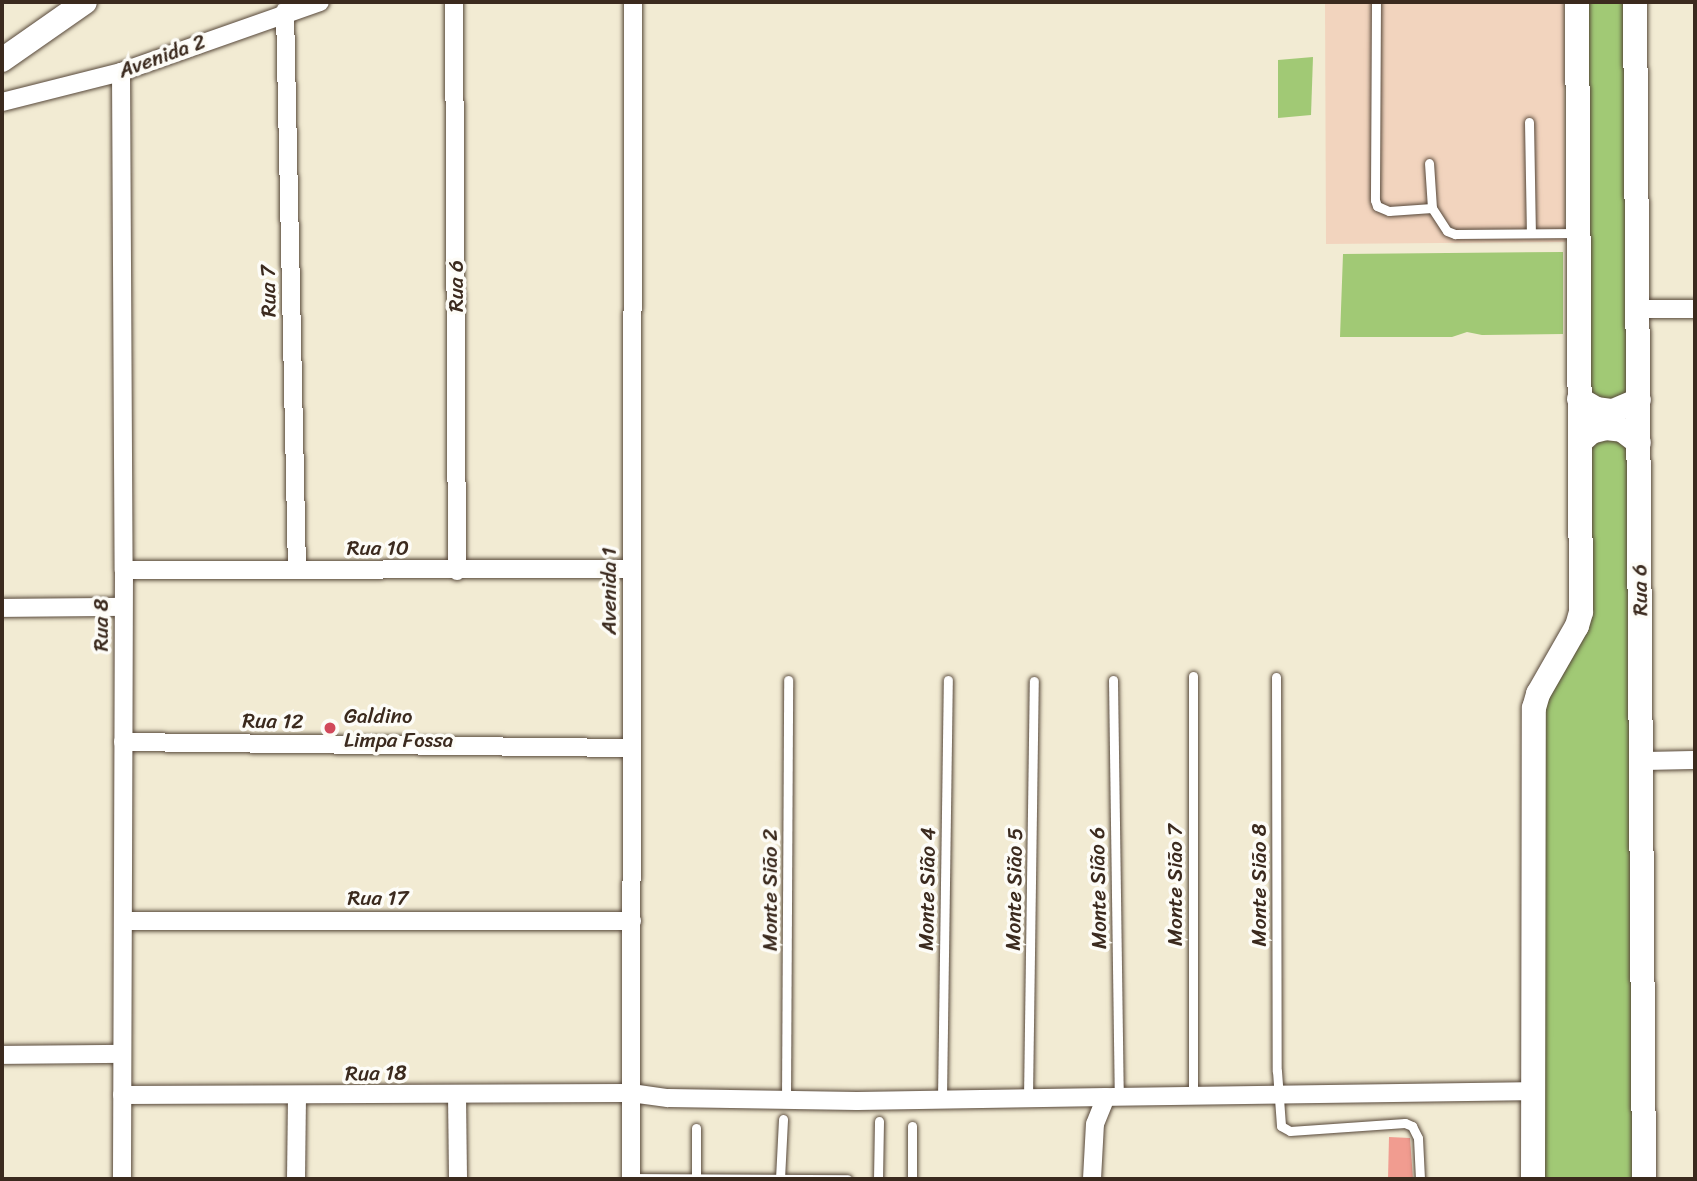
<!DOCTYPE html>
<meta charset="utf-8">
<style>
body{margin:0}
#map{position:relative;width:1697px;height:1181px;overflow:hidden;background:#f2ebd3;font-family:Sriracha,sans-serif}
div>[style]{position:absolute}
.built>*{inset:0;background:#f2d4be}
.green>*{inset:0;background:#a1c975}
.building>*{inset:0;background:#f19c90}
.roads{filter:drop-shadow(0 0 2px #564739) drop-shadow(0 0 2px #564739)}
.lane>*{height:9px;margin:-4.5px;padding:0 4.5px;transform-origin:4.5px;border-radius:4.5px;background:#fff}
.street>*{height:18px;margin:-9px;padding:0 9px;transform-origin:9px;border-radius:9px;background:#fff}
.secondary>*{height:24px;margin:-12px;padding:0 12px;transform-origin:12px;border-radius:12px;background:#fff}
.dots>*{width:19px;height:19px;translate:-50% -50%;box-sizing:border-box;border:4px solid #fdfcf7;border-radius:50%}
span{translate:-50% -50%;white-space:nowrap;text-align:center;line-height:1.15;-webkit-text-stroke:7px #fdfcf7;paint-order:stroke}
.street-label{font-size:21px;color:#3b2a1e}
.poi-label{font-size:21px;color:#3b2a1e}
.left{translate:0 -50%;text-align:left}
.frame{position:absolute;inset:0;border:4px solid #3b2a1e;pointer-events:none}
</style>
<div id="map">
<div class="built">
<i style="clip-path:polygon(1325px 2px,1564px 2px,1565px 242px,1326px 244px)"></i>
</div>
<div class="green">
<i style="clip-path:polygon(1581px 2px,1640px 2px,1646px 1179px,1541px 1179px,1540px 704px,1585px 613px)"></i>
<i style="clip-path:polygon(1313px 57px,1311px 115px,1278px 118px,1278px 60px)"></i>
<i style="clip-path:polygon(1563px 252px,1563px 334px,1482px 335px,1467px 332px,1452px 337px,1340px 337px,1343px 254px)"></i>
</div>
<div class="building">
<i style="clip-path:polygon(1389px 1137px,1410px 1138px,1413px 1179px,1388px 1179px)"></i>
</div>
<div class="roads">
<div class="lane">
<i style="left:1376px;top:2px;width:198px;rotate:90.3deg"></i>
<i style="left:1375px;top:200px;width:6px;rotate:72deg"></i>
<i style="left:1377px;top:206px;width:13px;rotate:23deg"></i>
<i style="left:1389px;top:211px;width:43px;rotate:-4deg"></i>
<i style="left:1432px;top:208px;width:45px;rotate:-93.8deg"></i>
<i style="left:1529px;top:122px;width:111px;rotate:89deg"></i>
<i style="left:1432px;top:208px;width:27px;rotate:57deg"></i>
<i style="left:1447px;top:231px;width:9px;rotate:21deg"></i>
<i style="left:1455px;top:234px;width:123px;rotate:-0.5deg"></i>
<i style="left:1193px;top:676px;width:418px;rotate:90deg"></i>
<i style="left:1276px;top:677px;width:394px;rotate:89.9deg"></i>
<i style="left:1277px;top:1071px;width:55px;rotate:85.8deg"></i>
<i style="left:1281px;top:1126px;width:10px;rotate:29deg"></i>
<i style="left:1290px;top:1131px;width:115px;rotate:-4deg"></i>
<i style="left:1405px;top:1123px;width:8px;rotate:23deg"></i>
<i style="left:1412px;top:1126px;width:13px;rotate:63deg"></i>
<i style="left:1418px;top:1138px;width:41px;rotate:87.2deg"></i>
<i style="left:1113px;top:680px;width:415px;rotate:89.2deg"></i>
<i style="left:1028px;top:1097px;width:416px;rotate:-89.2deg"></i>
<i style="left:942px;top:1099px;width:419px;rotate:-89.2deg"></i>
<i style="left:786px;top:1100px;width:420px;rotate:-89.7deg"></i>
<i style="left:912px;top:1126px;width:53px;rotate:90deg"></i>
<i style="left:696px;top:1128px;width:50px;rotate:90deg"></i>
<i style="left:631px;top:1178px;width:216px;rotate:0.3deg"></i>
<i style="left:780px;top:1179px;width:60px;rotate:-87.1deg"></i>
<i style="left:878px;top:1179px;width:58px;rotate:-89deg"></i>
</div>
<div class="street">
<i style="left:454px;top:2px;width:569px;rotate:89.7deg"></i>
<i style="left:285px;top:11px;width:559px;rotate:88.77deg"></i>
<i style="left:121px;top:72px;width:498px;rotate:89.7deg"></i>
<i style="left:124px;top:570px;width:609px;rotate:90.19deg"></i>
<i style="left:2px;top:102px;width:123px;rotate:-14.1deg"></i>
<i style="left:121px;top:72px;width:211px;rotate:-19.4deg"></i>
<i style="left:1638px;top:309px;width:57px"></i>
<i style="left:124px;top:570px;width:507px;rotate:-0.11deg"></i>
<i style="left:2px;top:608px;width:121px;rotate:-0.5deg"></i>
<i style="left:123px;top:742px;width:509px;rotate:0.68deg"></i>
<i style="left:1642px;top:761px;width:53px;rotate:-1.1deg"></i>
<i style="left:124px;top:921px;width:508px"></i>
<i style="left:2px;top:1055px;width:120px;rotate:-0.5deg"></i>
<i style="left:122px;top:1095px;width:509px;rotate:-0.23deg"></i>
<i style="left:631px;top:1093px;width:37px;rotate:8deg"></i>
<i style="left:668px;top:1098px;width:189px;rotate:0.9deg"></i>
<i style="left:857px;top:1101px;width:249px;rotate:-0.9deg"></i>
<i style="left:457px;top:1095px;width:84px;rotate:89.3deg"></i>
<i style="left:296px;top:1179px;width:83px;rotate:-89.3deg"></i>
<i style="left:631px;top:1179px;width:1177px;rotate:-89.9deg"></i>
<i style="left:1092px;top:1179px;width:55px;rotate:-86.9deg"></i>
<i style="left:1095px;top:1124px;width:29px;rotate:-68deg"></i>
<i style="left:1106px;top:1097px;width:427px;rotate:-0.8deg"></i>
</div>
<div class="secondary">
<i style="left:1635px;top:2px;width:1177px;rotate:89.56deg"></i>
<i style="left:2px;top:60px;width:101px;rotate:-34.9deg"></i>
<i style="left:1579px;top:399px;width:20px;rotate:30deg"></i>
<i style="left:1596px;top:409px;width:17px;rotate:7deg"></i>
<i style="left:1613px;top:411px;width:28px;rotate:-23deg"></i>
<i style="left:1580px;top:442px;width:15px;rotate:-42deg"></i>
<i style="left:1591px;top:432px;width:16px;rotate:-15deg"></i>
<i style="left:1606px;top:428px;width:16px;rotate:7deg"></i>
<i style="left:1622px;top:430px;width:21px;rotate:37deg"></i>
<i style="left:1533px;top:1179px;width:471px;rotate:-89.9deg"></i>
<i style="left:1534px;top:708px;width:15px;rotate:-74deg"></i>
<i style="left:1538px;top:694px;width:78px;rotate:-60.2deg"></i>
<i style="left:1577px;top:626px;width:15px;rotate:-74deg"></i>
<i style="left:1581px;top:612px;width:610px;rotate:-90.38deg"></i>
</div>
</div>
<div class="dots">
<i style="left:330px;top:728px;background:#d1495b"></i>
</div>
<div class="street-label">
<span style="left:162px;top:56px;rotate:-20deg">Avenida 2</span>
<span style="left:456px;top:286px;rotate:-90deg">Rua 6</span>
<span style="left:268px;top:291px;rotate:-91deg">Rua 7</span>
<span style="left:378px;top:548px">Rua 10</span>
<span style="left:1640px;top:590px;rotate:-91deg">Rua 6</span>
<span style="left:609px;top:591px;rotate:-90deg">Avenida 1</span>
<span style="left:101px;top:625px;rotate:-90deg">Rua 8</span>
<span style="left:273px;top:721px;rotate:1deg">Rua 12</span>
<span style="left:1175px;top:885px;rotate:-90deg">Monte Sião 7</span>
<span style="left:1259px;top:885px;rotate:-90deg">Monte Sião 8</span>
<span style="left:1098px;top:888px;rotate:-91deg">Monte Sião 6</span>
<span style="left:927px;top:889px;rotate:-89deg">Monte Sião 4</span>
<span style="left:1014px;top:889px;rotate:-89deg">Monte Sião 5</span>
<span style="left:770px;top:890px;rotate:-90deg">Monte Sião 2</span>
<span style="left:378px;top:898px">Rua 17</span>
<span style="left:376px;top:1073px;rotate:-1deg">Rua 18</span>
</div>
<div class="poi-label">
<span class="left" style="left:344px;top:728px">Galdino<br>Limpa Fossa</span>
</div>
<div class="frame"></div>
</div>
